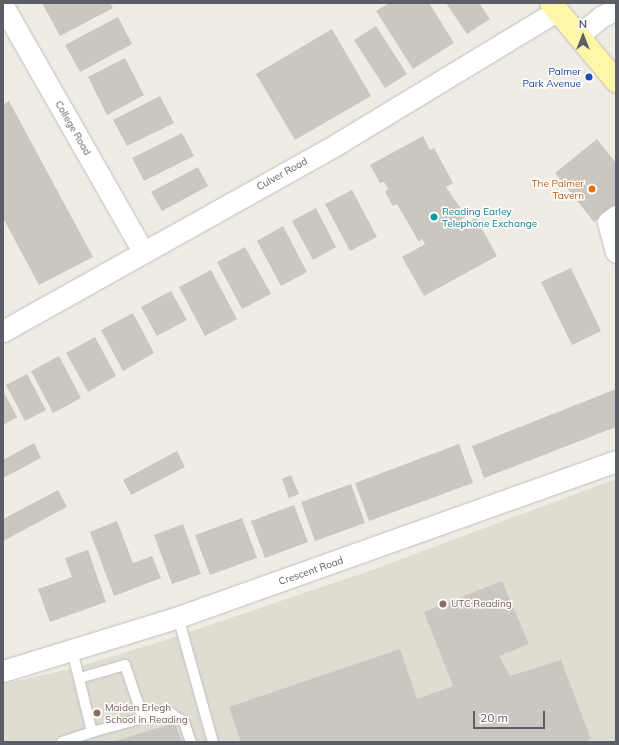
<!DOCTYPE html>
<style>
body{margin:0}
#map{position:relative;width:619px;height:745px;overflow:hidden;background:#efede3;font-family:Mulish,sans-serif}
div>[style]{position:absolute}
.education>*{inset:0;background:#dfddd2}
.building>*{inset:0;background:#cac7c0}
.roads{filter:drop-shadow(0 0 1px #bbbdc3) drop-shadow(0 0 1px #bbbdc3)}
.service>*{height:10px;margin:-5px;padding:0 5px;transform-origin:5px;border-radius:5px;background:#fff}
.minor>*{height:21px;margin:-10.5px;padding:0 10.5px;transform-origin:10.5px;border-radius:10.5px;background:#fff}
.primary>*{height:22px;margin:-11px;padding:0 11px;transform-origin:11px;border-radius:11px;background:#fff6a8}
.dots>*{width:11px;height:11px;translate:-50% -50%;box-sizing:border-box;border:2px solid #fff;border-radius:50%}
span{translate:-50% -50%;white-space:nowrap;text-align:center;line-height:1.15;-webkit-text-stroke:3px #fff;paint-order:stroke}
.transit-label{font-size:10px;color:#164399}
.right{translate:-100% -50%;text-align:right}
.street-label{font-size:10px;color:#5b5f65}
.food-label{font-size:10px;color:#c56008}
.culture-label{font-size:10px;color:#0d838f}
.left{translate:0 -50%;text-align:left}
.education-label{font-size:10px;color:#785e54}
.frame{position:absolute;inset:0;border:4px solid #5b5f65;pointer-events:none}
.north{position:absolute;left:563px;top:16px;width:40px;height:40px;-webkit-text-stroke:3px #fff;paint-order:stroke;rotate:0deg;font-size:11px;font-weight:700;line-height:16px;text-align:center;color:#5b5f65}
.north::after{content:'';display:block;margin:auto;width:14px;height:18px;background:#5b5f65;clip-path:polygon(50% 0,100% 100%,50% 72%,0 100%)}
.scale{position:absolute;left:473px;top:711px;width:72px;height:18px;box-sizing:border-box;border:2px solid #5b5f65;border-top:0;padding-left:5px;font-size:12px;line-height:14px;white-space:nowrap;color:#5b5f65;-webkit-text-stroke:3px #fff;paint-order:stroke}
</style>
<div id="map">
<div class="education">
<i style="clip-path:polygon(616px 479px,616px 742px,3px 742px,3px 684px,78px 667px,165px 640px,375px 569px)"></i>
</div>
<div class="building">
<i style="clip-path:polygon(42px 3px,110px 3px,113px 8px,60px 36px)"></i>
<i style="clip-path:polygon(389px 3px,429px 3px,454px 43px,413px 69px,376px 11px)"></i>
<i style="clip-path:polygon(446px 3px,479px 3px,490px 19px,467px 34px)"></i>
<i style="clip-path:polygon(118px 17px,132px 44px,80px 72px,65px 45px)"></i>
<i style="clip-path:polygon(376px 26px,407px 74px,385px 88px,354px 40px)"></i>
<i style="clip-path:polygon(332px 29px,371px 96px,295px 140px,256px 74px)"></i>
<i style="clip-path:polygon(125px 58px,144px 95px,107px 115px,88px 77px)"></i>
<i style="clip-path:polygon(160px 96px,174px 123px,127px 146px,113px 120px)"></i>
<i style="clip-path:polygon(9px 101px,93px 257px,39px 285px,3px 218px,3px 105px)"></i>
<i style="clip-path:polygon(182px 133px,194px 156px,144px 181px,132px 158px)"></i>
<i style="clip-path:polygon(423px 136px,430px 150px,434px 148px,453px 183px,446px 187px,466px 216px,460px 220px,462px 225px,476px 218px,497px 256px,424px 296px,402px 257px,425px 244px,422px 239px,419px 242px,397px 204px,393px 206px,385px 192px,388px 189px,384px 182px,380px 183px,370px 165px)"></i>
<i style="clip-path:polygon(597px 139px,616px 163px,616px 205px,594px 222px,555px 173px)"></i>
<i style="clip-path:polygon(198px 167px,208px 186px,162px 211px,151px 192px)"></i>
<i style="clip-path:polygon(352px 190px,377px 237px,350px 251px,325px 204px)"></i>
<i style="clip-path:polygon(316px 208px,336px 247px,313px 260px,292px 221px)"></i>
<i style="clip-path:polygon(283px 226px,307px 272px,281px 286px,257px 241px)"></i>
<i style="clip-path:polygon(245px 247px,271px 294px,242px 309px,217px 262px)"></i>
<i style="clip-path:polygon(571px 268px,601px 331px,572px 345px,541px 282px)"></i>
<i style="clip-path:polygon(211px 270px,237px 319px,205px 336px,179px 287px)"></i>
<i style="clip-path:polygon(171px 291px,187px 320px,157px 336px,141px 307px)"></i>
<i style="clip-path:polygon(133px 313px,154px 353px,123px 371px,101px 330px)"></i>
<i style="clip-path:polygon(95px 337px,116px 376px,88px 392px,66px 353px)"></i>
<i style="clip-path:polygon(59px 356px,81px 398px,53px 413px,31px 371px)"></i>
<i style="clip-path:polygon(27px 374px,46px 410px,25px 421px,6px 385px)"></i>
<i style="clip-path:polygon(616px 389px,616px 427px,484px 478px,472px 446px)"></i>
<i style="clip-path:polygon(3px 391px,17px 417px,3px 425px)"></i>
<i style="clip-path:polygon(34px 443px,41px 458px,3px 478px,3px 460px)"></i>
<i style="clip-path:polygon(459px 444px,473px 483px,369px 521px,355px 483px)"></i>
<i style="clip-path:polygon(177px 451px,185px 467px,131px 495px,123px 480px)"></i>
<i style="clip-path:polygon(291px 475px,299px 494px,289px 498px,282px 479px)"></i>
<i style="clip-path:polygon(351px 484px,365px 523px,315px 541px,301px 502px)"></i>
<i style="clip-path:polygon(58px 490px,67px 507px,3px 541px,3px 519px)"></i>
<i style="clip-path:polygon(294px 505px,308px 542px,265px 558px,251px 521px)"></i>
<i style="clip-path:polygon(242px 518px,257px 558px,210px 575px,195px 535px)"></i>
<i style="clip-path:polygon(117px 521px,133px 563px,152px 556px,161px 578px,114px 596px,90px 532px)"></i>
<i style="clip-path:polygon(183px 524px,201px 574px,172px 584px,154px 535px)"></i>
<i style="clip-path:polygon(88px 550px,106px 602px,50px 622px,38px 589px,72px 577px,65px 558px)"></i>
<i style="clip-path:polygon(502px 581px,529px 644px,499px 656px,510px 676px,561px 660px,591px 739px,583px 742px,241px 742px,229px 707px,400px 649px,417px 699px,453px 686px,424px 612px)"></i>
<i style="clip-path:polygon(175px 723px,182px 742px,113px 742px,128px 737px)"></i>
</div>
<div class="roads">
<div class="service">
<i style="left:178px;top:617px;width:130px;rotate:74.4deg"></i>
<i style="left:72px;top:650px;width:84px;rotate:76.3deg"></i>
<i style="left:92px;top:732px;width:53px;rotate:-15.4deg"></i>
<i style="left:143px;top:718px;width:56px;rotate:-108.8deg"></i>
<i style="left:125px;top:665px;width:47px;rotate:163.9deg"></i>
<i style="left:143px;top:718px;width:27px;rotate:-13deg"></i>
<i style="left:169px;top:712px;width:18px;rotate:34deg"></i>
<i style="left:184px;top:722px;width:21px;rotate:71deg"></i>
<i style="left:62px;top:742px;width:32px;rotate:-18deg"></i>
</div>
<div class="minor">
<i style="left:3px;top:6px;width:281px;rotate:60.3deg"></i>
<i style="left:578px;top:36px;width:30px;rotate:-40deg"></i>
<i style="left:601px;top:17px;width:17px;rotate:-28deg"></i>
<i style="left:616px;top:216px;width:10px;rotate:143deg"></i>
<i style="left:608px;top:222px;width:31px;rotate:75deg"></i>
<i style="left:3px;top:331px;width:383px;rotate:-29.2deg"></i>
<i style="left:337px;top:144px;width:257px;rotate:-31.2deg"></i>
<i style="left:3px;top:671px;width:183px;rotate:-17.1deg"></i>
<i style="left:178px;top:617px;width:465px;rotate:-19.6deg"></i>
</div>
<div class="primary">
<i style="left:551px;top:3px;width:102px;rotate:50.2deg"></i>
</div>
</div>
<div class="dots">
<i style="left:589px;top:77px;background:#1a4fb4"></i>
<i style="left:592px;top:189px;background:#e8710a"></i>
<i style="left:434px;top:217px;background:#0f9aa8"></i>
<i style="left:443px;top:604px;background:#8d6e63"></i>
<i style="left:97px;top:713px;background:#8d6e63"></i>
</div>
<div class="transit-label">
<span class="right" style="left:581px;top:77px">Palmer<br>Park Avenue</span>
</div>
<div class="street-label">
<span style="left:73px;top:128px;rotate:60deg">College Road</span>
<span style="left:282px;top:174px;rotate:-29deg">Culver Road</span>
<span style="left:311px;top:571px;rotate:-19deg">Crescent Road</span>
</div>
<div class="food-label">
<span class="right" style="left:584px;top:189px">The Palmer<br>Tavern</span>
</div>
<div class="culture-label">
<span class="left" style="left:442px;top:217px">Reading Earley<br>Telephone Exchange</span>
</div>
<div class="education-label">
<span class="left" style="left:451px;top:604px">UTC Reading</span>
<span class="left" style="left:105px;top:713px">Maiden Erlegh<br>School in Reading</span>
</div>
<div class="frame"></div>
<div class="north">N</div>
<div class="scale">20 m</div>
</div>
